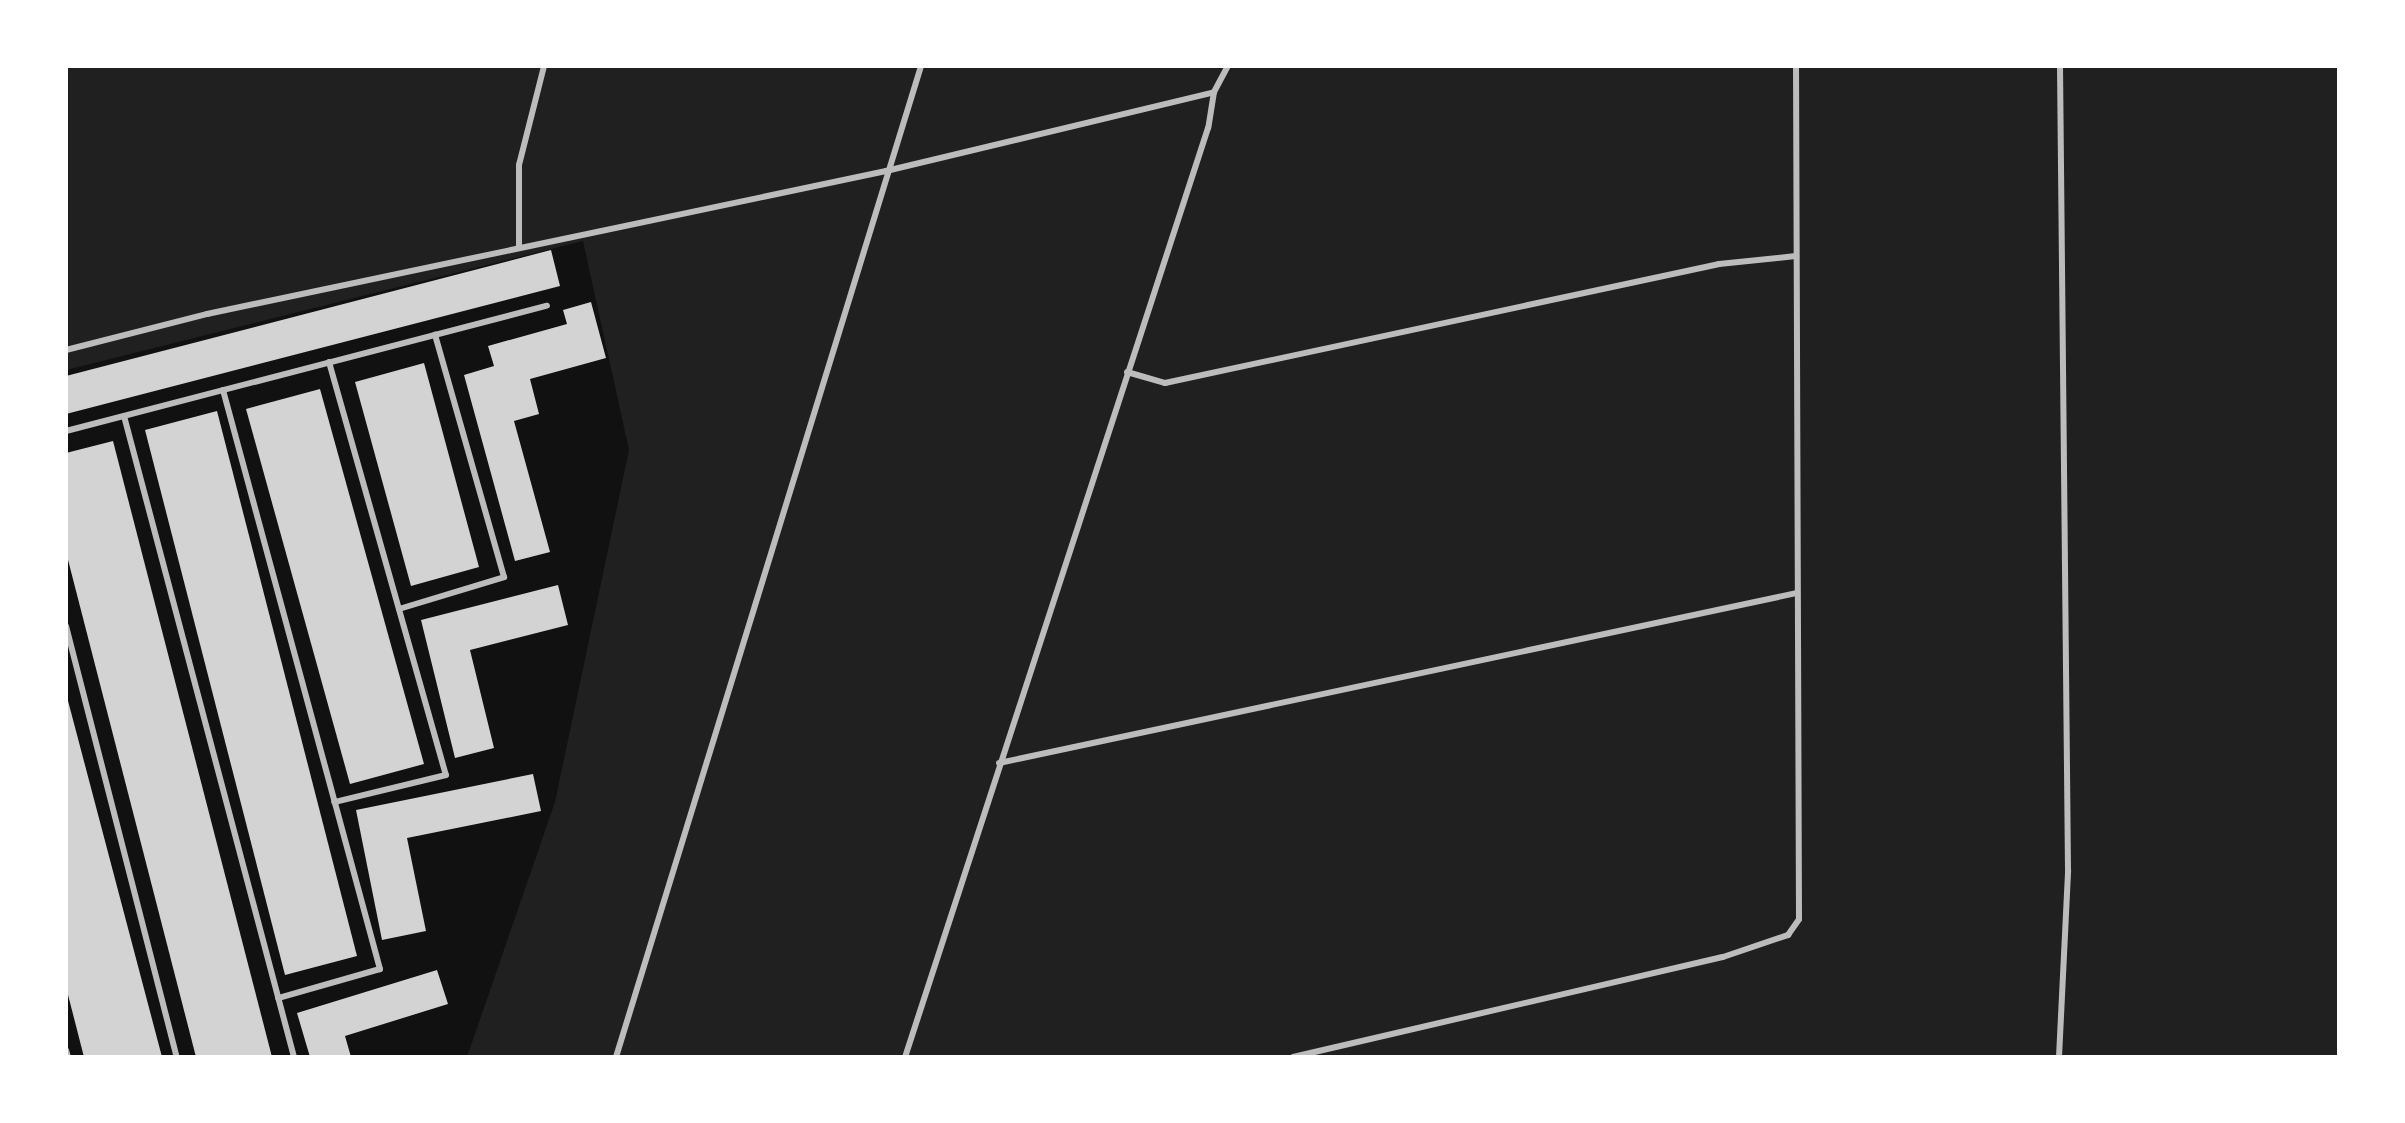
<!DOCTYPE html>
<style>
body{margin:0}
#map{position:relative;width:2405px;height:1123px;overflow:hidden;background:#111;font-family:"Fira Sans",sans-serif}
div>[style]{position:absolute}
.green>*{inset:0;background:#202020}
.building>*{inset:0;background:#d3d3d3}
.service>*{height:6px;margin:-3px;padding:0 3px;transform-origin:3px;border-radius:3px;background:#bcbcbc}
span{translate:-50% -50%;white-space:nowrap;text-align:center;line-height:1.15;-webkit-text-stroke:6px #fff;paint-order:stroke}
.frame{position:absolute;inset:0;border:68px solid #fff;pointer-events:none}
</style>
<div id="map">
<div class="green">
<i style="clip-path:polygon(66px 66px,2339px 66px,2339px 1057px,467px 1057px,555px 802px,629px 450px,583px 241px,66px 370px)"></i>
</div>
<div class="building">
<i style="clip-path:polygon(551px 250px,560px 286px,66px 414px,66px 376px)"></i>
<i style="clip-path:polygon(591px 302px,606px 358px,530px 379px,539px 414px,514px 421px,550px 552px,515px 561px,464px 375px,494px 366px,488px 346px,567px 324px,563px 310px)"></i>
<i style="clip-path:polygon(424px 363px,479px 567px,411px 586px,355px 382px)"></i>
<i style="clip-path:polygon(320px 389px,424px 764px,350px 784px,246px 409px)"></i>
<i style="clip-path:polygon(217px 411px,357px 956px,285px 975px,145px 430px)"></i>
<i style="clip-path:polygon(113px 441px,272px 1057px,196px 1057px,66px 552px,66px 453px)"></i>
<i style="clip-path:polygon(558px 585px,568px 625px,470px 650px,494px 748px,455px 758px,421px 620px)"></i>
<i style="clip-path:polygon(67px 697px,162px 1057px,84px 1057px,66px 987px)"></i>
<i style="clip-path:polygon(533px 774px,541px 811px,407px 838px,426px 931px,382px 940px,356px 810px)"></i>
<i style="clip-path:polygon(437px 970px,448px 1004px,345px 1036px,351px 1057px,310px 1057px,297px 1013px)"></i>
</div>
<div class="service">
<i style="left:1214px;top:92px;width:30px;rotate:-62deg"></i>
<i style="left:519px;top:248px;width:83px;rotate:-90deg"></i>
<i style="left:519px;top:165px;width:102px;rotate:-75.8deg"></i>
<i style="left:66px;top:350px;width:146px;rotate:-14.3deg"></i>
<i style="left:207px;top:314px;width:694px;rotate:-11.89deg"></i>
<i style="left:886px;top:171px;width:337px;rotate:-13.5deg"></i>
<i style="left:1214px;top:92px;width:36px;rotate:99deg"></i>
<i style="left:1208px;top:128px;width:977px;rotate:108.06deg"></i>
<i style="left:329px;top:362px;width:429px;rotate:74.2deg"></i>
<i style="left:446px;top:775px;width:115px;rotate:166.4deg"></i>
<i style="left:1127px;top:372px;width:40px;rotate:16deg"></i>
<i style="left:1165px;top:383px;width:567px;rotate:-12.12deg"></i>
<i style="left:1719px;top:264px;width:77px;rotate:-5.9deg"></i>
<i style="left:223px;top:390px;width:600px;rotate:74.83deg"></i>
<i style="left:380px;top:969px;width:106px;rotate:164.1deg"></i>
<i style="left:124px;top:416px;width:663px;rotate:75.15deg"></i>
<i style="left:66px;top:431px;width:497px;rotate:-14.6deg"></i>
<i style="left:399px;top:609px;width:110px;rotate:-16.9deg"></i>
<i style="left:504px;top:577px;width:252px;rotate:-105.9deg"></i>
<i style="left:66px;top:626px;width:445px;rotate:75.6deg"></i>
<i style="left:999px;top:763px;width:816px;rotate:-12.03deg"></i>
<i style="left:66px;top:1050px;width:7px;rotate:74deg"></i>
<i style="left:616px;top:1057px;width:1037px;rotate:-72.89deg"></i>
<i style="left:1293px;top:1057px;width:441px;rotate:-13.1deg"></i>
<i style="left:1723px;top:957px;width:69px;rotate:-18.7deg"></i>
<i style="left:1788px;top:935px;width:19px;rotate:-55deg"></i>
<i style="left:1799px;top:919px;width:853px;rotate:-90.2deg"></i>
<i style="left:2059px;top:1057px;width:187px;rotate:-87.2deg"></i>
<i style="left:2068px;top:870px;width:804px;rotate:-90.57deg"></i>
</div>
<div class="frame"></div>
</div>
